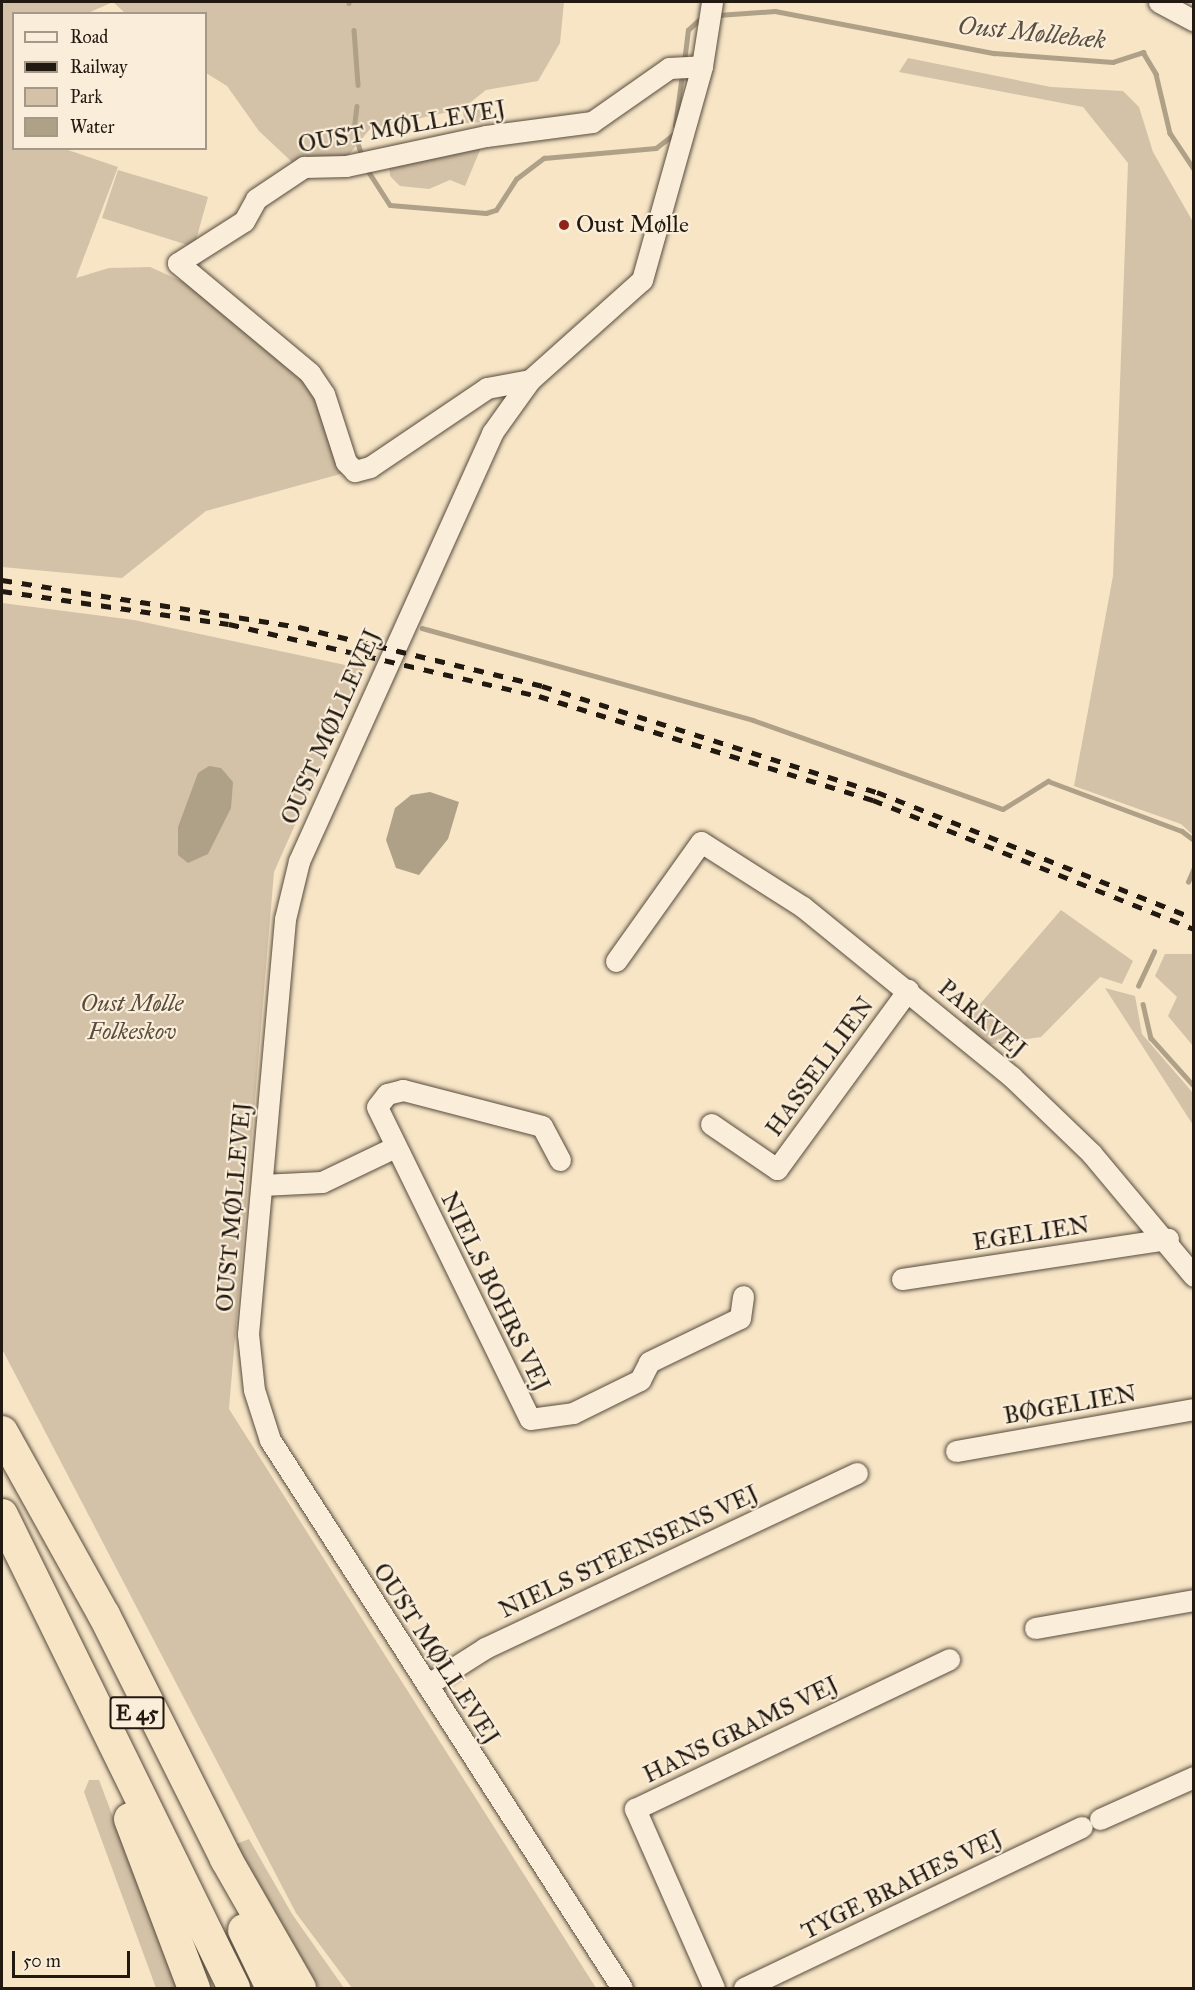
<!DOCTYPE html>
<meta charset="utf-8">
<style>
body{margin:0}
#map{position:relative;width:1195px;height:1990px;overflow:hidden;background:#f7e5c6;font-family:"IM FELL Great Primer",serif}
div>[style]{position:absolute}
.green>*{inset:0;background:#d3c2a7}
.water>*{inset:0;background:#afa088}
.stream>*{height:4.5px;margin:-2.25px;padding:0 2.25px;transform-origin:2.25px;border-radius:2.25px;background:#afa088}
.roads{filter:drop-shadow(0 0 2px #574c3e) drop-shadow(0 0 2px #574c3e)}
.minor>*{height:21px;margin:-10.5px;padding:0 10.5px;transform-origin:10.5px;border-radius:10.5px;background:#faeeda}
.highway>*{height:32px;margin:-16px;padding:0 16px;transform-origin:16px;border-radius:16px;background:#f7e5c6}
.rail>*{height:4.5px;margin-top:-2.25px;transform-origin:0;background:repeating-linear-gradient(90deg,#221910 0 10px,transparent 0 20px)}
.dots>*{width:16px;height:16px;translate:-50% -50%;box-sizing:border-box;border:3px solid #faeeda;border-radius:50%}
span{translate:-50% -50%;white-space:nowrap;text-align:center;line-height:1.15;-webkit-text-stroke:4.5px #faeeda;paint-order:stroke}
.shield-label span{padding:2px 4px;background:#faeeda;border:2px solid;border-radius:4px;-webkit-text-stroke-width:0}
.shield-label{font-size:22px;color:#221910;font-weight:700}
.street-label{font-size:24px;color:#221910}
.poi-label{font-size:24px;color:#221910}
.left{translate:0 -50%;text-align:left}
.park-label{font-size:24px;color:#574c3d;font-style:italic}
.water-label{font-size:26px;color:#5a4f40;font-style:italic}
.frame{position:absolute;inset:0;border:3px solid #221910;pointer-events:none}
.legend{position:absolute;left:12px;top:12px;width:195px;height:138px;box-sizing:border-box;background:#faeeda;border:2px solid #a49989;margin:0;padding:8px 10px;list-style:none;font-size:18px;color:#221910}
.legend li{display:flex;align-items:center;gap:12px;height:30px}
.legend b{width:30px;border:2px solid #a49989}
.scale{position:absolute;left:12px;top:1951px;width:118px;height:27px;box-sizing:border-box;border:3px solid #221910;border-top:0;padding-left:8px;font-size:18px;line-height:21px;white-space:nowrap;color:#221910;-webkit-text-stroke:4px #faeeda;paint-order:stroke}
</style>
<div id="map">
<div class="green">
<i style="clip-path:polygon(2px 2px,564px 2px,560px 43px,538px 81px,486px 90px,462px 109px,370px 129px,346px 158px,293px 163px,259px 131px,227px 86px,206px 73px,206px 14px,125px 13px,113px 2px,88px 13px,14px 14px,14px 148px,65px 149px,118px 167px,76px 278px,109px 268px,150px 267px,208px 293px,317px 389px,344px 473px,206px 511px,122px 578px,2px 567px)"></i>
<i style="clip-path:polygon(908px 58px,1051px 87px,1123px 91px,1139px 107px,1153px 152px,1193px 222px,1193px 835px,1181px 824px,1074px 786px,1113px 576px,1128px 163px,1083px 107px,899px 72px)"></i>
<i style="clip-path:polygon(490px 109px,490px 122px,464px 123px,463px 110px)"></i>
<i style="clip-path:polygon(483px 143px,465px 186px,450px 180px,429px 189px,400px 186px,390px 176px,389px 164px)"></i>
<i style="clip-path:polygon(118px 170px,208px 197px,194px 247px,102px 218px)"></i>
<i style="clip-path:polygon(2px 603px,134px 620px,364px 669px,274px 872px,229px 1409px,596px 1988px,352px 1988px,296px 1913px,2px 1349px)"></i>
<i style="clip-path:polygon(1061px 910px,1133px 961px,1122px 984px,1100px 977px,1041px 1037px,985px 1045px,962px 1025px)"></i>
<i style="clip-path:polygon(1165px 954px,1193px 954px,1193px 1046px,1168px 1016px,1177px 997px,1155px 976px)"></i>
<i style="clip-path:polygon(1105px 988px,1135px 996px,1142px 1034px,1193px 1093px,1193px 1125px)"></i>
<i style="clip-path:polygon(89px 1780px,99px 1780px,178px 1988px,156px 1988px,84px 1792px)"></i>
<i style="clip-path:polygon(249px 1839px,292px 1914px,344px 1988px,319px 1988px,236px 1844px)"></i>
</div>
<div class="water">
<i style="clip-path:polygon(209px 766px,221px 768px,233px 782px,231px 808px,208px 854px,188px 863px,178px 855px,178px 827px,198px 773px)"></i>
<i style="clip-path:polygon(430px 792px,459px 802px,448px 839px,419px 875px,396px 868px,386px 840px,395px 808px,411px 795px)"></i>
</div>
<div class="stream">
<i style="left:349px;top:2px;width:1px;rotate:90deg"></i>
<i style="left:718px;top:15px;width:57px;rotate:-4deg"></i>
<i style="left:775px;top:11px;width:223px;rotate:10.9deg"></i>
<i style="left:994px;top:53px;width:119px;rotate:4.3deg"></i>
<i style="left:1113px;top:62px;width:32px;rotate:-18deg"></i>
<i style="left:1143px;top:52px;width:26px;rotate:59deg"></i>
<i style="left:1156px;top:74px;width:61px;rotate:76.7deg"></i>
<i style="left:1170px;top:133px;width:43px;rotate:56.3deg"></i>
<i style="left:354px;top:30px;width:55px;rotate:85.8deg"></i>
<i style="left:684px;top:62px;width:32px;rotate:-83deg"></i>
<i style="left:688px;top:30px;width:19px;rotate:-43deg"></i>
<i style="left:357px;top:106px;width:25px;rotate:97deg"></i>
<i style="left:354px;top:131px;width:26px;rotate:72deg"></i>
<i style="left:675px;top:126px;width:52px;rotate:-82.3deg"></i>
<i style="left:365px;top:166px;width:46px;rotate:57.3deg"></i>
<i style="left:390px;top:205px;width:96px;rotate:4.8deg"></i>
<i style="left:486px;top:213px;width:10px;rotate:-17deg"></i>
<i style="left:496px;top:210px;width:37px;rotate:-57deg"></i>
<i style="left:516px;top:179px;width:35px;rotate:-37deg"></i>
<i style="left:544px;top:158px;width:112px;rotate:-5.1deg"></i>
<i style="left:656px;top:148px;width:23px;rotate:-38deg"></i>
<i style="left:422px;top:628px;width:344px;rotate:15.5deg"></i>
<i style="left:753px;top:720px;width:265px;rotate:19.6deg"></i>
<i style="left:1003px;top:809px;width:53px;rotate:-31.9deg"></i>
<i style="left:1048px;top:781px;width:143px;rotate:20.5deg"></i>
<i style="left:1182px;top:831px;width:15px;rotate:37deg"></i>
<i style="left:1188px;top:882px;width:15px;rotate:-67deg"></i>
<i style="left:1138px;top:986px;width:38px;rotate:-65deg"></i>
<i style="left:1143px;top:1004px;width:35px;rotate:77deg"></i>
<i style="left:1151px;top:1038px;width:64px;rotate:48.1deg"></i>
</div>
<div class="roads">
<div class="minor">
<i style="left:1159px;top:2px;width:40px;rotate:28deg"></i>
<i style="left:530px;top:380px;width:44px;rotate:169.5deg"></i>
<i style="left:487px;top:388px;width:141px;rotate:146deg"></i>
<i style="left:370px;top:467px;width:16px;rotate:165deg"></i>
<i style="left:355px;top:471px;width:13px;rotate:-135deg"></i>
<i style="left:346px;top:462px;width:71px;rotate:-107.9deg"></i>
<i style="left:324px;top:394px;width:25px;rotate:-124deg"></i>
<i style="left:310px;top:373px;width:172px;rotate:-140.2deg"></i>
<i style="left:178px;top:263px;width:78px;rotate:-32.5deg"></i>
<i style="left:244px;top:221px;width:25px;rotate:-61deg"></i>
<i style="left:256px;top:199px;width:58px;rotate:-33.7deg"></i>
<i style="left:304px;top:167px;width:42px;rotate:-1.4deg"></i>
<i style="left:346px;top:166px;width:143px;rotate:-12.1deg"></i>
<i style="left:486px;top:136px;width:107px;rotate:-7.5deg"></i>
<i style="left:592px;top:122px;width:94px;rotate:-35deg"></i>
<i style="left:669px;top:68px;width:33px;rotate:-3deg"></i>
<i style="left:616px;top:961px;width:146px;rotate:-54.5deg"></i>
<i style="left:701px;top:842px;width:121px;rotate:32.5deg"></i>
<i style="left:803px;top:907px;width:269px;rotate:39.1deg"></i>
<i style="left:1012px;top:1077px;width:110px;rotate:43.9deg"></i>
<i style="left:1091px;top:1153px;width:160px;rotate:50.1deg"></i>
<i style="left:711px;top:1124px;width:80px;rotate:34.3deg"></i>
<i style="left:777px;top:1169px;width:222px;rotate:-53.8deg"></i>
<i style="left:560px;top:1160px;width:38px;rotate:-118deg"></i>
<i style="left:542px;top:1126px;width:144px;rotate:-165.5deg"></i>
<i style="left:403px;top:1090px;width:16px;rotate:166deg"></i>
<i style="left:387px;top:1094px;width:16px;rotate:128deg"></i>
<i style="left:377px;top:1107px;width:347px;rotate:63.9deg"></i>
<i style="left:530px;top:1419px;width:43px;rotate:-7.9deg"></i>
<i style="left:573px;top:1413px;width:75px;rotate:-26.2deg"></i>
<i style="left:640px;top:1380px;width:20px;rotate:-63deg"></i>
<i style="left:649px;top:1362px;width:101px;rotate:-25.8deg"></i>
<i style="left:740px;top:1318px;width:22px;rotate:-82deg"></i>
<i style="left:262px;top:1185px;width:60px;rotate:-2.9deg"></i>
<i style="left:322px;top:1182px;width:81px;rotate:-25.6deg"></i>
<i style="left:902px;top:1279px;width:269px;rotate:-8.6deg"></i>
<i style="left:956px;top:1451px;width:242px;rotate:-10deg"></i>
<i style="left:1035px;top:1628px;width:161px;rotate:-10deg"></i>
<i style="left:427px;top:1685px;width:69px;rotate:-32.5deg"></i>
<i style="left:485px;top:1648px;width:411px;rotate:-25.2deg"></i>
<i style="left:1100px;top:1819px;width:103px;rotate:-24.1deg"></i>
<i style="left:622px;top:1988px;width:651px;rotate:-122.71deg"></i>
<i style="left:270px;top:1440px;width:52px;rotate:-107.7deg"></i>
<i style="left:254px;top:1390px;width:56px;rotate:-96.1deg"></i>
<i style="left:248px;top:1334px;width:417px;rotate:-84.9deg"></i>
<i style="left:285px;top:919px;width:60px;rotate:-76.4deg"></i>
<i style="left:299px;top:861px;width:470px;rotate:-65.7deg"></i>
<i style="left:492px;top:433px;width:65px;rotate:-54.4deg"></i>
<i style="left:530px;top:380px;width:150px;rotate:-41.8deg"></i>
<i style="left:642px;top:280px;width:222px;rotate:-74.3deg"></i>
<i style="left:702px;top:66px;width:65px;rotate:-81.1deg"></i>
<i style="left:714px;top:1988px;width:196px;rotate:-113.8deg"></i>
<i style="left:635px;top:1809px;width:348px;rotate:-25.5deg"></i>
<i style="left:744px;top:1988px;width:374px;rotate:-25.5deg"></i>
</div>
<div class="highway">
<i style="left:2px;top:1432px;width:210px;rotate:60.9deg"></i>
<i style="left:104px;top:1615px;width:273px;rotate:63.4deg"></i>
<i style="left:226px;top:1859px;width:149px;rotate:60.2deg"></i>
<i style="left:2px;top:1515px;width:527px;rotate:63.87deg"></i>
<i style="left:130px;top:1819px;width:181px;rotate:69.3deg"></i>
<i style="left:244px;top:1930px;width:64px;rotate:64.2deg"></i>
</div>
</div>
<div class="rail">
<i style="left:2px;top:580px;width:301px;rotate:9deg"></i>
<i style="left:299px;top:627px;width:250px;rotate:13.6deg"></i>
<i style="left:542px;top:686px;width:351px;rotate:17.6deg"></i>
<i style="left:877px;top:792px;width:341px;rotate:21.7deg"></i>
<i style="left:2px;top:591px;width:229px;rotate:8.3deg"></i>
<i style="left:229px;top:624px;width:318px;rotate:13.1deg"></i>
<i style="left:539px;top:696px;width:350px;rotate:17.3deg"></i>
<i style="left:873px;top:800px;width:346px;rotate:21.9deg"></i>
</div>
<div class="dots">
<i style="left:564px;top:225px;background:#8f2418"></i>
</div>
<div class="shield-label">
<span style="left:137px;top:1713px">E 45</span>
</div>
<div class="street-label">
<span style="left:402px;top:127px;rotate:-10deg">OUST MØLLEVEJ</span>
<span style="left:331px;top:727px;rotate:-66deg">OUST MØLLEVEJ</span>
<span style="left:982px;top:1019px;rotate:40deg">PARKVEJ</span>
<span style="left:820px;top:1067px;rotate:-54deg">HASSELLIEN</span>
<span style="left:234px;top:1207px;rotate:-85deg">OUST MØLLEVEJ</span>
<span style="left:1031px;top:1234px;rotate:-9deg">EGELIEN</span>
<span style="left:495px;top:1292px;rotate:64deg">NIELS BOHRS VEJ</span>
<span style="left:1070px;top:1405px;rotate:-10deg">BØGELIEN</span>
<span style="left:629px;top:1552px;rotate:-25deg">NIELS STEENSENS VEJ</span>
<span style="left:436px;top:1654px;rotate:57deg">OUST MØLLEVEJ</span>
<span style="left:741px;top:1730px;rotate:-26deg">HANS GRAMS VEJ</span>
<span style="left:902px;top:1885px;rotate:-26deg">TYGE BRAHES VEJ</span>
</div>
<div class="poi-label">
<span class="left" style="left:576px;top:225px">Oust Mølle</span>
</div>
<div class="park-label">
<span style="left:132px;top:1018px">Oust Mølle<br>Folkeskov</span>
</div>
<div class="water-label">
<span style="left:1032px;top:33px;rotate:6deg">Oust Møllebæk</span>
</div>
<div class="frame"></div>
<ul class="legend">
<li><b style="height:8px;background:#faeeda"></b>Road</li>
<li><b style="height:8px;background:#221910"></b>Railway</li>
<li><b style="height:16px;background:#d3c2a7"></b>Park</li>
<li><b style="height:16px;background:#afa088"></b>Water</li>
</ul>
<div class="scale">50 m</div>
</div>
